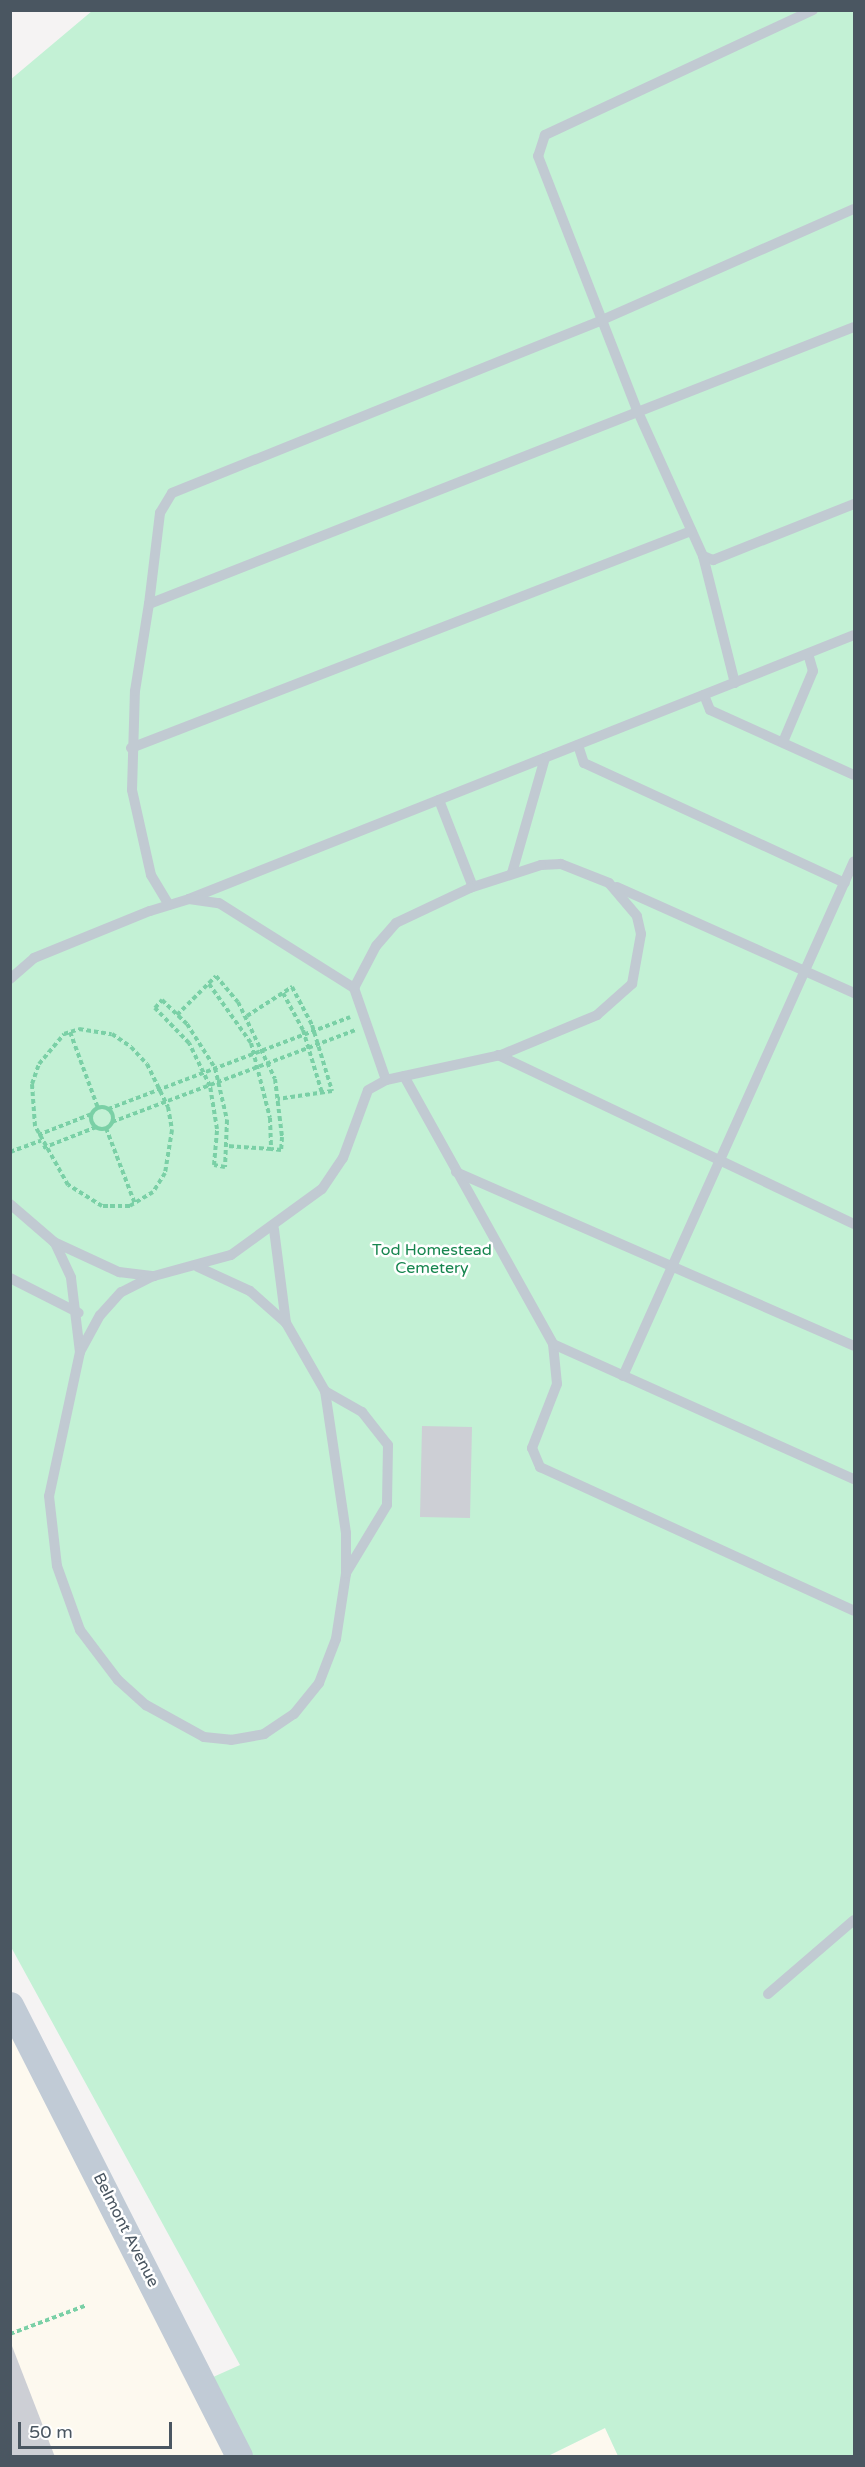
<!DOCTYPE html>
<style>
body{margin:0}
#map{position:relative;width:865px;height:2467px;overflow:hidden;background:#f5f3f3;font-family:"Varela Round",sans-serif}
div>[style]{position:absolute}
.commercial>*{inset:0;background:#fdf9ef}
.green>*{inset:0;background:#c3f1d5}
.building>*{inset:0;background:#cdcfd5}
.path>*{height:4px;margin-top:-2px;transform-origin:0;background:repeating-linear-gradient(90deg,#7ad0a6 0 4.5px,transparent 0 7.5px)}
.path>.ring{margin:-2px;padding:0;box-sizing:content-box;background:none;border:4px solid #7ad0a6;border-radius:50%}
.lane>*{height:10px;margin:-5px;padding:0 5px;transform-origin:5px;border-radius:5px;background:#c1cad2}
.secondary>*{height:27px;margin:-13.5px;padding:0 13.5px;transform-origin:13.5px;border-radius:13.5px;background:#c1cbd6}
span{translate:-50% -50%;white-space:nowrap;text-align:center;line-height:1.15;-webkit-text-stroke:5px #fff;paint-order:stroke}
.park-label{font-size:16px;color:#17864f}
.street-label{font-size:16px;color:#4a5661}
.frame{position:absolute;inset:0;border:12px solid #4a5661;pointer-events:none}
.scale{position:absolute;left:18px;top:2422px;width:154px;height:27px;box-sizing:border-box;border:3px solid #4a5661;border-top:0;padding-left:8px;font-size:18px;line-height:21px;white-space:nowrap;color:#4a5661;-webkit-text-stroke:4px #fff;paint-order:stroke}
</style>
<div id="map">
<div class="commercial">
<i style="clip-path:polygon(10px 2005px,239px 2456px,11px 2456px)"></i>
<i style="clip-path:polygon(605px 2428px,618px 2456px,548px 2456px)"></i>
</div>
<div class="green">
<i style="clip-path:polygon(92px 11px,854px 11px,854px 2456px,618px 2456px,605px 2428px,548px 2456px,239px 2456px,202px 2382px,240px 2365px,11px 1947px,10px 80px)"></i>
</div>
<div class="building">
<i style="clip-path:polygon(422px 1426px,472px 1427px,470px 1518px,420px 1517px)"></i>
<i style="clip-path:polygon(12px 2346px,55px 2457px,10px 2457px)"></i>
</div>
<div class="path">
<i style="left:209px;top:984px;width:72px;rotate:54.6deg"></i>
<i style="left:251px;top:1043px;width:77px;rotate:75.8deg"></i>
<i style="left:270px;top:1118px;width:31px;rotate:88deg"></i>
<i style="left:271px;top:1149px;width:44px;rotate:-176.1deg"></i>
<i style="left:283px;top:993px;width:42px;rotate:61.6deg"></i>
<i style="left:303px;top:1030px;width:66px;rotate:73.2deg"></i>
<i style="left:162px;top:1000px;width:35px;rotate:44deg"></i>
<i style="left:187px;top:1024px;width:52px;rotate:57.5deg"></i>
<i style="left:215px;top:1068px;width:53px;rotate:77deg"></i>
<i style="left:227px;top:1120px;width:47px;rotate:92.4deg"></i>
<i style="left:225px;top:1167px;width:11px;rotate:-170deg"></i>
<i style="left:214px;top:1165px;width:36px;rotate:-85deg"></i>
<i style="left:217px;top:1129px;width:44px;rotate:-99.2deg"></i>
<i style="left:210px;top:1086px;width:48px;rotate:-116deg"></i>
<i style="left:189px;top:1043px;width:49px;rotate:-134.2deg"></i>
<i style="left:155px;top:1008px;width:11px;rotate:-49deg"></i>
<i style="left:177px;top:1015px;width:55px;rotate:-45deg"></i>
<i style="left:216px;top:976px;width:34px;rotate:50deg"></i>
<i style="left:238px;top:1002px;width:85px;rotate:64.3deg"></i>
<i style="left:275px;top:1079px;width:58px;rotate:83.1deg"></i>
<i style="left:282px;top:1137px;width:13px;rotate:94deg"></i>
<i style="left:281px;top:1150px;width:10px;rotate:-174deg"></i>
<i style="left:247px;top:1016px;width:54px;rotate:-32.8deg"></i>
<i style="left:292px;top:987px;width:43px;rotate:62.2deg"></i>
<i style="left:312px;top:1025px;width:69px;rotate:73.1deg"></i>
<i style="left:332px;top:1091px;width:55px;rotate:171.6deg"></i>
<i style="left:79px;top:1029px;width:33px;rotate:9deg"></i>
<i style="left:112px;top:1034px;width:23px;rotate:34deg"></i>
<i style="left:131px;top:1047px;width:23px;rotate:47deg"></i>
<i style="left:147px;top:1064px;width:48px;rotate:64deg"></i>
<i style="left:168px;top:1107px;width:23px;rotate:80deg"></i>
<i style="left:172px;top:1130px;width:44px;rotate:99.2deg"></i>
<i style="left:165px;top:1173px;width:22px;rotate:122deg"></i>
<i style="left:153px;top:1192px;width:27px;rotate:149deg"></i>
<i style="left:130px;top:1206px;width:28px;rotate:180deg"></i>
<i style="left:102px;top:1206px;width:40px;rotate:-148deg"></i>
<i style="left:68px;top:1185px;width:68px;rotate:-119.2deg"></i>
<i style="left:35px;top:1126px;width:42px;rotate:-94.1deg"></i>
<i style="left:32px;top:1084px;width:21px;rotate:-71deg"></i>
<i style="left:39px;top:1064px;width:39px;rotate:-50deg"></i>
<i style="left:64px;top:1034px;width:16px;rotate:-18deg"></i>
<i style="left:70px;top:1032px;width:81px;rotate:69.8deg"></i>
<i class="ring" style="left:91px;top:1107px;width:18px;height:18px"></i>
<i style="left:108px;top:1109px;width:259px;rotate:-20.8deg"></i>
<i style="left:112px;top:1122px;width:260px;rotate:-20.7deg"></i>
<i style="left:106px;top:1128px;width:81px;rotate:69.1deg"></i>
<i style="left:38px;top:1135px;width:58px;rotate:-21.3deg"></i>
<i style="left:43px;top:1148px;width:57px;rotate:-21.6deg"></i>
<i style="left:10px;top:1152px;width:33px;rotate:-20deg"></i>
<i style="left:10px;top:2334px;width:82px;rotate:-20.6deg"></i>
</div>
<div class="lane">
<i style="left:813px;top:10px;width:296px;rotate:155deg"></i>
<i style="left:545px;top:135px;width:22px;rotate:108deg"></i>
<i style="left:538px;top:156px;width:275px;rotate:68.7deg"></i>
<i style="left:638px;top:412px;width:158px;rotate:65.7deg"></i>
<i style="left:703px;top:556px;width:11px;rotate:22deg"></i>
<i style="left:713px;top:560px;width:152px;rotate:-21.7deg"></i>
<i style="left:703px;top:556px;width:131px;rotate:75.9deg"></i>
<i style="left:149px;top:604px;width:92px;rotate:-83.1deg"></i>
<i style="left:160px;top:513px;width:23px;rotate:-59deg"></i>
<i style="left:172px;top:493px;width:463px;rotate:-21.9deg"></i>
<i style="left:602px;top:320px;width:275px;rotate:-23.8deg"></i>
<i style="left:704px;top:695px;width:16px;rotate:68deg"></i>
<i style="left:710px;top:710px;width:158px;rotate:24.3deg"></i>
<i style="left:783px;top:742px;width:77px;rotate:-67.1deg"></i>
<i style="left:813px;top:671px;width:18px;rotate:-106deg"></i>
<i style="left:578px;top:745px;width:19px;rotate:72deg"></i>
<i style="left:584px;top:763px;width:287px;rotate:24.7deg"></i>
<i style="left:131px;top:748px;width:601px;rotate:-21.18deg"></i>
<i style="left:439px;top:800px;width:93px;rotate:68.7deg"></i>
<i style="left:512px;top:873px;width:120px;rotate:-74deg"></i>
<i style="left:617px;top:887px;width:260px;rotate:24.1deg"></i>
<i style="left:189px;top:899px;width:715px;rotate:-21.65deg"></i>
<i style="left:169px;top:905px;width:35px;rotate:-121deg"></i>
<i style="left:151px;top:875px;width:87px;rotate:-102.6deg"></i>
<i style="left:132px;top:790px;width:99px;rotate:-88.3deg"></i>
<i style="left:135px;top:691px;width:88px;rotate:-80.9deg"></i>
<i style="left:149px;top:604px;width:757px;rotate:-21.45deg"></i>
<i style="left:10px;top:979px;width:32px;rotate:-41deg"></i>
<i style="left:34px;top:958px;width:125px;rotate:-22.1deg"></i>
<i style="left:150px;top:911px;width:41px;rotate:-17.1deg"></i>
<i style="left:189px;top:899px;width:30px;rotate:8deg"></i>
<i style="left:219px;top:903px;width:160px;rotate:32.2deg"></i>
<i style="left:354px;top:988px;width:97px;rotate:70.8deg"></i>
<i style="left:498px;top:1055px;width:394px;rotate:25.4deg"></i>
<i style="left:404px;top:1076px;width:307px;rotate:60.9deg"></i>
<i style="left:553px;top:1344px;width:40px;rotate:84.3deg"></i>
<i style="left:557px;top:1384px;width:69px;rotate:111.3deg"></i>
<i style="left:532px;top:1448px;width:21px;rotate:67deg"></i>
<i style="left:540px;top:1467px;width:345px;rotate:24.6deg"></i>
<i style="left:456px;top:1172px;width:434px;rotate:23.6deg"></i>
<i style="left:10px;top:1204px;width:58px;rotate:40.8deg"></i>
<i style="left:54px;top:1242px;width:72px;rotate:24.8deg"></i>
<i style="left:119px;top:1272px;width:35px;rotate:7deg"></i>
<i style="left:154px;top:1276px;width:80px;rotate:-15.3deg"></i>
<i style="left:231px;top:1255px;width:112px;rotate:-36deg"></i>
<i style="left:322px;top:1189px;width:37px;rotate:-56deg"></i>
<i style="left:343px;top:1158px;width:72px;rotate:-69.8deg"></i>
<i style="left:368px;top:1090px;width:21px;rotate:-29deg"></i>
<i style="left:386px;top:1080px;width:118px;rotate:-12.3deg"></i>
<i style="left:501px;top:1055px;width:104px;rotate:-22.6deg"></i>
<i style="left:597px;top:1015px;width:47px;rotate:-41.5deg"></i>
<i style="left:632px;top:984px;width:51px;rotate:-79.8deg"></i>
<i style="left:641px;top:934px;width:18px;rotate:-103deg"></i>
<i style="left:637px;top:916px;width:43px;rotate:-130.3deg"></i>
<i style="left:609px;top:883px;width:52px;rotate:-158.4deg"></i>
<i style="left:561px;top:864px;width:20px;rotate:177deg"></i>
<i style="left:541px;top:865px;width:75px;rotate:162.1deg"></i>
<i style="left:470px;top:888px;width:82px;rotate:154.7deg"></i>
<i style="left:396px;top:923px;width:30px;rotate:131deg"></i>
<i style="left:376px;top:946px;width:47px;rotate:117.6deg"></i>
<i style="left:55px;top:1243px;width:38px;rotate:65deg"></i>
<i style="left:71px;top:1278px;width:75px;rotate:83.1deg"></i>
<i style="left:198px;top:1267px;width:57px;rotate:24.8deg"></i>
<i style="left:250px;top:1291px;width:48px;rotate:41.6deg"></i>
<i style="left:153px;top:1276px;width:36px;rotate:153deg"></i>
<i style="left:121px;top:1292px;width:31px;rotate:132deg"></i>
<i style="left:100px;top:1315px;width:42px;rotate:118.4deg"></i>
<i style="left:80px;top:1352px;width:147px;rotate:102.1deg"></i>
<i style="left:49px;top:1496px;width:70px;rotate:83.5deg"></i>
<i style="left:57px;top:1566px;width:68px;rotate:70.2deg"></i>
<i style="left:80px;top:1630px;width:63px;rotate:52.8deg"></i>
<i style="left:118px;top:1680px;width:38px;rotate:42deg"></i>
<i style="left:146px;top:1705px;width:66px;rotate:28.9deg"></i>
<i style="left:204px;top:1737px;width:27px;rotate:6deg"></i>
<i style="left:231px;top:1740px;width:34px;rotate:-10deg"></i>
<i style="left:264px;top:1734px;width:36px;rotate:-34deg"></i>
<i style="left:294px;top:1714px;width:40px;rotate:-51deg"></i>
<i style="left:319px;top:1683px;width:47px;rotate:-68.9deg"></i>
<i style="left:336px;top:1639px;width:66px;rotate:-81.3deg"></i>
<i style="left:346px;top:1574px;width:41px;rotate:-90deg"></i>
<i style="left:346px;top:1533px;width:144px;rotate:-98.4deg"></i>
<i style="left:325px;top:1391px;width:78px;rotate:-119.8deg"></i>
<i style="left:286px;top:1323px;width:95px;rotate:-97.3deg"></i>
<i style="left:10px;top:1278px;width:77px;rotate:26.9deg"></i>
<i style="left:553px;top:1344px;width:330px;rotate:24.2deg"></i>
<i style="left:623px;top:1376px;width:564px;rotate:-65.84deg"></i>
<i style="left:325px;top:1391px;width:43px;rotate:29.6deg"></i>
<i style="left:362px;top:1412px;width:42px;rotate:51.8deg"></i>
<i style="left:388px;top:1445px;width:60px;rotate:91deg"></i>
<i style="left:387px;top:1505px;width:79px;rotate:121.1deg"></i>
<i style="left:768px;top:1994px;width:113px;rotate:-40.7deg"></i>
</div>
<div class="secondary">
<i style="left:10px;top:2005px;width:506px;rotate:63.08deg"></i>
</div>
<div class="park-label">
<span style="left:432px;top:1259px">Tod Homestead<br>Cemetery</span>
</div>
<div class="street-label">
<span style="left:126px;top:2230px;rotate:63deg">Belmont Avenue</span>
</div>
<div class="frame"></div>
<div class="scale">50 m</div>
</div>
